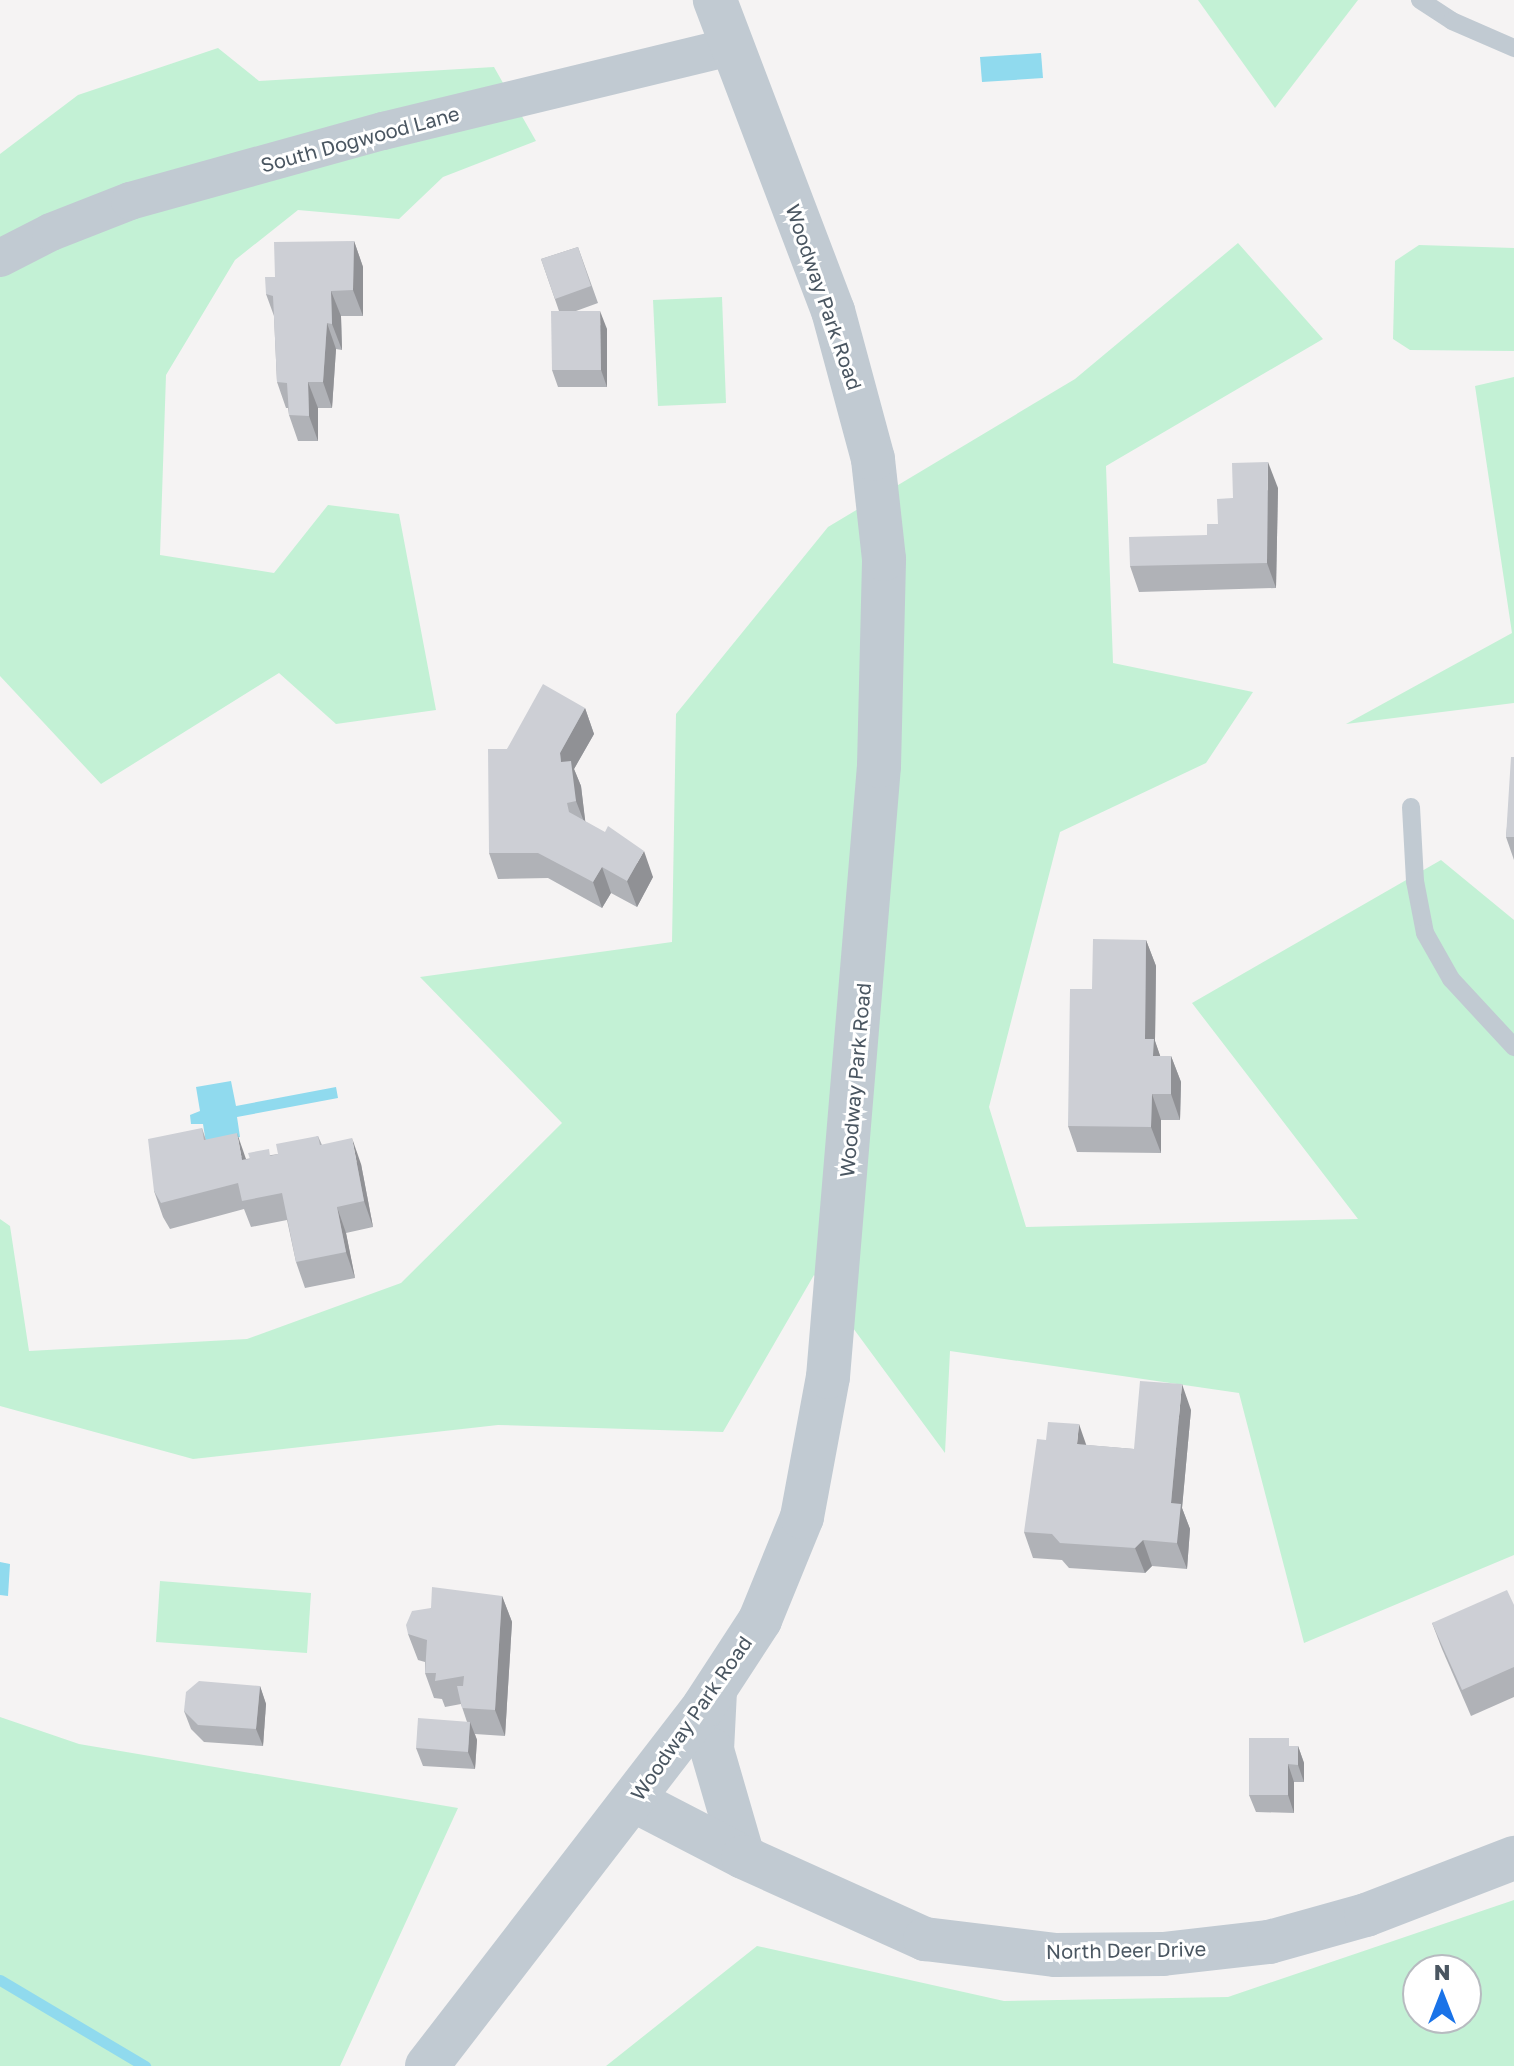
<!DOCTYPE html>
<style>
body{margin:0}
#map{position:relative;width:1514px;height:2066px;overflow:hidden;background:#f5f3f3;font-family:"Golos Text",sans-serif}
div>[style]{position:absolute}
.green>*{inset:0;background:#c3f1d5}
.water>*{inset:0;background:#90daee}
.stream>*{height:11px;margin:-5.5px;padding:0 5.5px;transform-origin:5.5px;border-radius:5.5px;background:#90daee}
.service>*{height:18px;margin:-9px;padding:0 9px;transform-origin:9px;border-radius:9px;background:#c1cad2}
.minor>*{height:38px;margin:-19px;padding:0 19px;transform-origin:19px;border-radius:19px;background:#c1cad2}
.tertiary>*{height:44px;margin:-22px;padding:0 22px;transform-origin:22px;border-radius:22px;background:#c1cad2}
.wall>*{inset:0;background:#b0b2b7}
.shaded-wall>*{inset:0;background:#909195}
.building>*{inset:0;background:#cdcfd5}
span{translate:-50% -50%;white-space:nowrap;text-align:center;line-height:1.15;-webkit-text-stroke:6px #fff;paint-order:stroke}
.street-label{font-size:20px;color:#4a5661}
.north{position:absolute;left:1402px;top:1954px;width:80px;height:80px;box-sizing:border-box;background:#fff;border:2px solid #b7bbc0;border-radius:50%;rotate:0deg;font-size:22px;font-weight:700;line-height:32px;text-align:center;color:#4a5661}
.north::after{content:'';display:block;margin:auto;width:28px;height:36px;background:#1a73e8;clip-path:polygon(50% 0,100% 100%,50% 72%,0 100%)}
</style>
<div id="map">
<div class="green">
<i style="clip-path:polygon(1198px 0,1358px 0,1275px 108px)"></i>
<i style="clip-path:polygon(218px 48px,259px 81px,494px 67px,536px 141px,443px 177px,399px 219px,298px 210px,235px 260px,166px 375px,160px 555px,274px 573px,328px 505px,399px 514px,436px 710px,336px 724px,279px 673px,101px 784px,0 676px,0 154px,78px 95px)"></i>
<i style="clip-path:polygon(1238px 243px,1323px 339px,1106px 466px,1113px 663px,1253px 692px,1206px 763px,1060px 832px,989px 1107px,1026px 1227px,1358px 1219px,1192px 1003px,1441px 860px,1514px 920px,1514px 1555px,1304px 1643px,1239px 1393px,950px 1351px,945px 1453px,814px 1275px,723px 1432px,498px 1425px,193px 1459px,0 1406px,0 1219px,10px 1226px,29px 1351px,247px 1339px,401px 1283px,562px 1123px,420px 977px,672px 942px,676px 714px,828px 527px,1075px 379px)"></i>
<i style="clip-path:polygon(1419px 245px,1514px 248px,1514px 351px,1410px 350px,1393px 339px,1395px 261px)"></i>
<i style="clip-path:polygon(722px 297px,726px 403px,658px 406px,653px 300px)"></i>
<i style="clip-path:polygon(1514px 377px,1514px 703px,1346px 724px,1512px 633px,1475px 386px)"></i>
<i style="clip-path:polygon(160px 1581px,311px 1593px,307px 1653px,156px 1642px)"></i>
<i style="clip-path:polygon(0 1717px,79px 1744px,458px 1808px,340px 2066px,0 2066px)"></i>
<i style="clip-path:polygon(evenodd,1514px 1900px,1514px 2066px,606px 2066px,757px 1946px,1004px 2001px,1228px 1997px,1514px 1900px,1418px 1970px,1466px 1970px,1466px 2018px,1418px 2018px,1418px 1970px)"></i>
</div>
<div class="water">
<i style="clip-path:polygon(1041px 53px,1043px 78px,982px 82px,980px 57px)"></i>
<i style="clip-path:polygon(231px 1081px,236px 1106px,336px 1087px,338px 1098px,237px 1117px,240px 1137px,206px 1143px,203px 1124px,191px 1124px,190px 1115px,200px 1111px,196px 1087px)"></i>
<i style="clip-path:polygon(0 1562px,10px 1564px,8px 1596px,0 1595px)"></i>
</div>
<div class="stream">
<i style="left:0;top:1980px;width:169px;rotate:30.7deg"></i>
</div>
<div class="service">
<i style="left:1420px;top:0;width:38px;rotate:33deg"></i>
<i style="left:1452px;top:21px;width:68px;rotate:23.5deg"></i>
<i style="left:1411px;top:807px;width:74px;rotate:86.9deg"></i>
<i style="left:1415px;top:881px;width:53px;rotate:79.1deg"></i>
<i style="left:1425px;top:933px;width:53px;rotate:60.5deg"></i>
<i style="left:1451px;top:979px;width:93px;rotate:47.2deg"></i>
</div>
<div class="minor">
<i style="left:0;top:258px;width:57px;rotate:-27deg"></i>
<i style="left:51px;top:232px;width:85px;rotate:-21.4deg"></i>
<i style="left:130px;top:201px;width:263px;rotate:-15.5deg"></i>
<i style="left:383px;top:131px;width:357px;rotate:-13.6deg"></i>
</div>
<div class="tertiary">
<i style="left:715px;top:1691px;width:59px;rotate:92.9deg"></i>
<i style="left:712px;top:1750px;width:111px;rotate:73.8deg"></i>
<i style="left:633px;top:1800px;width:124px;rotate:27.4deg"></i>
<i style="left:743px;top:1857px;width:200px;rotate:24.3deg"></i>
<i style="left:925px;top:1939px;width:132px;rotate:7deg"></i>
<i style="left:1056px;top:1955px;width:107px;rotate:-0.5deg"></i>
<i style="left:1163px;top:1954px;width:107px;rotate:-6.5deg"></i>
<i style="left:1269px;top:1942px;width:101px;rotate:-15.6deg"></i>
<i style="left:1366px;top:1915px;width:159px;rotate:-21.1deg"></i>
<i style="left:427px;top:2066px;width:454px;rotate:-52.4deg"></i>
<i style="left:704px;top:1706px;width:103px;rotate:-56.9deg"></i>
<i style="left:760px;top:1620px;width:111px;rotate:-67.8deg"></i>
<i style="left:802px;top:1517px;width:142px;rotate:-79.5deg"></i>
<i style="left:828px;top:1377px;width:613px;rotate:-85.23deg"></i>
<i style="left:879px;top:766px;width:207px;rotate:-88.6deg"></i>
<i style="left:884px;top:559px;width:101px;rotate:-96.3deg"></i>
<i style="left:873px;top:459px;width:153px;rotate:-105.1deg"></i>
<i style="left:833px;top:311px;width:333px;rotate:-110.8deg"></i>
</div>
<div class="wall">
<i style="clip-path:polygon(354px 241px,363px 267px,363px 316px,341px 316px,342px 350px,336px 349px,332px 408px,318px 408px,318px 441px,298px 441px,289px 415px,288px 408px,286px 408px,277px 382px,274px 316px,266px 294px,275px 277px)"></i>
<i style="clip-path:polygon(578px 247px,598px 303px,576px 311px,607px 329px,607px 387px,558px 387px,552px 370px,559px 311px,541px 259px)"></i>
<i style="clip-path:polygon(1278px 488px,1276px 588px,1139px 592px,1130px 566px,1207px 535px,1218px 524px,1233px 498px)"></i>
<i style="clip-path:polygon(585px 708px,594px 734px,574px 769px,581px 786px,585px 821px,653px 877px,637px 907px,611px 893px,602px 908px,548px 878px,498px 879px,489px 853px,507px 749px)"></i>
<i style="clip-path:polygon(1514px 757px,1514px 860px,1506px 837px)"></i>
<i style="clip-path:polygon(1146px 940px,1156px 966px,1155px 1041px,1160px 1056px,1171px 1056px,1181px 1082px,1180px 1120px,1161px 1120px,1161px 1153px,1077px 1152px,1068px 1126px,1092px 989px)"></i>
<i style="clip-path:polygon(202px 1128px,206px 1140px,246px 1159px,278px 1154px,318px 1136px,322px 1145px,361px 1164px,373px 1227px,346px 1233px,355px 1278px,305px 1288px,296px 1262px,287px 1220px,251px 1227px,244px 1209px,170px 1229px,163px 1217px,154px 1191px)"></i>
<i style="clip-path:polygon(1191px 1410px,1182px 1508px,1190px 1529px,1187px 1569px,1152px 1566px,1145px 1573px,1069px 1568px,1062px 1560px,1033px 1558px,1024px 1532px,1086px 1445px,1134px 1449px)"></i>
<i style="clip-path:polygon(502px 1596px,512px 1622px,505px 1736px,475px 1734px,477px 1740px,475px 1769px,423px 1766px,416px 1748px,467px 1722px,461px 1704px,445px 1707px,442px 1699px,434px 1698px,425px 1673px,425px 1662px,418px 1660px,408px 1634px,431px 1608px)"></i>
<i style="clip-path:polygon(1514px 1605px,1514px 1697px,1471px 1716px,1442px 1649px,1432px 1623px)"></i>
<i style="clip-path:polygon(260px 1686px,266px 1704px,263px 1746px,204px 1742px,191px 1729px,184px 1711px)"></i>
<i style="clip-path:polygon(1292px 1746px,1298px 1746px,1304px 1763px,1304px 1782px,1294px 1782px,1294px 1813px,1256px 1812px,1249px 1795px)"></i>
</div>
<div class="shaded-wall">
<i style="clip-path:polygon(354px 241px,363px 267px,363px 316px,353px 290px)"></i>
<i style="clip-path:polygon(331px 291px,341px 316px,342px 350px,332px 324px)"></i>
<i style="clip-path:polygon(600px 311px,607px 329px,607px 387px,601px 370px)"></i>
<i style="clip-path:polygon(327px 323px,336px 349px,332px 408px,323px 382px)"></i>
<i style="clip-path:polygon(308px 382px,318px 408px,318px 441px,309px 416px)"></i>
<i style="clip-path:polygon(1268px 462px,1278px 488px,1276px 588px,1267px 563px)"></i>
<i style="clip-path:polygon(585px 708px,594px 734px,574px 769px,581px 786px,586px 827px,561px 762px,560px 753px)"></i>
<i style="clip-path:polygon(644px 851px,653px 877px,637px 907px,627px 881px)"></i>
<i style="clip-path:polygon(602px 867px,611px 893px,602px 908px,593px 882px)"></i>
<i style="clip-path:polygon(1146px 940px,1156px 966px,1155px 1041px,1163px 1064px,1163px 1082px,1145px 1039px)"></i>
<i style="clip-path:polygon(1171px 1056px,1181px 1082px,1180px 1120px,1171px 1094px)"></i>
<i style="clip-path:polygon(1152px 1094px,1161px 1120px,1161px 1153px,1151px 1127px)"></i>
<i style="clip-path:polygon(237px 1133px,246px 1159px,242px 1160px)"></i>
<i style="clip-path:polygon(352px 1138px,361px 1164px,373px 1227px,364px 1201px)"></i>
<i style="clip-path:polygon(337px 1207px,346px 1233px,355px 1278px,346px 1252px)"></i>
<i style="clip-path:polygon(1182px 1384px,1191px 1410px,1182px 1508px,1190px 1529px,1187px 1569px,1177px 1543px,1171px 1503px)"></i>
<i style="clip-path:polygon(1079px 1424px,1088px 1450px,1077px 1444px)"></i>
<i style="clip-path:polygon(1143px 1540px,1152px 1566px,1145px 1573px,1135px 1548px)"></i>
<i style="clip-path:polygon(502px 1596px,512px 1622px,505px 1736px,495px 1710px)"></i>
<i style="clip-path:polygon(260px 1686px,266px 1704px,263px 1746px,256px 1729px)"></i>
<i style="clip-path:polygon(470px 1722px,477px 1740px,475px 1769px,468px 1752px)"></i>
<i style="clip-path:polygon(1298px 1746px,1304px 1763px,1304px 1782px,1298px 1765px)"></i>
<i style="clip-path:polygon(1288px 1764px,1294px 1782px,1294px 1813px,1288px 1795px)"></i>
</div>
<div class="building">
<i style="clip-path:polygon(354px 241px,353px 290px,331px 291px,332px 324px,327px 323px,323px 382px,308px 382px,309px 416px,289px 415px,287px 383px,277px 382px,273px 296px,266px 294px,265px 277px,275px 277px,274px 242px)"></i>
<i style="clip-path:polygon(578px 247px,591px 286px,555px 299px,541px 259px)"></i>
<i style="clip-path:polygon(551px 311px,600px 311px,601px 370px,552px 370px)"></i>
<i style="clip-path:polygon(1268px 462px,1267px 563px,1130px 566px,1129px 537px,1207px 535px,1207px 524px,1218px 524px,1217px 499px,1233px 498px,1232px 463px)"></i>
<i style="clip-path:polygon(543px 684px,585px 708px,560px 753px,561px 762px,571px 761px,576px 801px,567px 803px,569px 812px,605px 832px,608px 826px,644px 851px,627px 881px,602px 867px,593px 882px,538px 853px,489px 853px,488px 749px,507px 749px)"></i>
<i style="clip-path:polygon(1511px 757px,1514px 757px,1514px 837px,1506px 837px)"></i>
<i style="clip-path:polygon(1093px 939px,1146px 940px,1145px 1039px,1154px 1039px,1153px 1056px,1171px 1056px,1171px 1094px,1152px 1094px,1151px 1127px,1068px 1126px,1070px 989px,1092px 989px)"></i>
<i style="clip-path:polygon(202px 1128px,204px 1140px,237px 1133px,242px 1160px,250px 1159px,248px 1153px,269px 1149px,270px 1156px,278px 1154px,276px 1144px,318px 1136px,320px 1145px,352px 1138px,364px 1201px,337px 1207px,346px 1252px,296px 1262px,282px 1193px,242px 1201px,238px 1183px,161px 1203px,154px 1191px,148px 1139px)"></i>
<i style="clip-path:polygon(1140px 1381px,1182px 1384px,1171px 1503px,1181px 1504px,1177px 1543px,1143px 1540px,1135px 1548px,1060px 1543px,1052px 1534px,1024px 1532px,1037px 1439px,1046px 1440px,1048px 1422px,1079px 1424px,1077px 1444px,1134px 1449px)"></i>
<i style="clip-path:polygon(432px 1587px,502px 1596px,495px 1710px,462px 1708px,457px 1686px,463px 1686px,464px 1676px,435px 1681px,436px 1673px,425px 1673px,427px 1640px,408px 1634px,406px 1625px,412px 1611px,431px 1608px)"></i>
<i style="clip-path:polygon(1507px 1590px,1514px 1605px,1514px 1667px,1462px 1690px,1432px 1623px)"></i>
<i style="clip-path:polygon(199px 1681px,260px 1686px,256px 1729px,198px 1725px,184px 1711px,186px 1692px)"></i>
<i style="clip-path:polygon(418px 1718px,470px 1722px,468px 1752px,416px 1748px)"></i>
<i style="clip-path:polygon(1249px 1738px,1289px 1738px,1289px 1746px,1298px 1746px,1298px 1765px,1288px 1764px,1288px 1795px,1249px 1795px)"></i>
</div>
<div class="street-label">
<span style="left:360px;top:139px;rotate:-15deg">South Dogwood Lane</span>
<span style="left:824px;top:297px;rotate:71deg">Woodway Park Road</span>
<span style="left:855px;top:1080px;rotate:-85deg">Woodway Park Road</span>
<span style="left:691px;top:1718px;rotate:-55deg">Woodway Park Road</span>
<span style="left:1126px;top:1950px;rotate:-1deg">North Deer Drive</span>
</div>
<div class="north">N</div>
</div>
